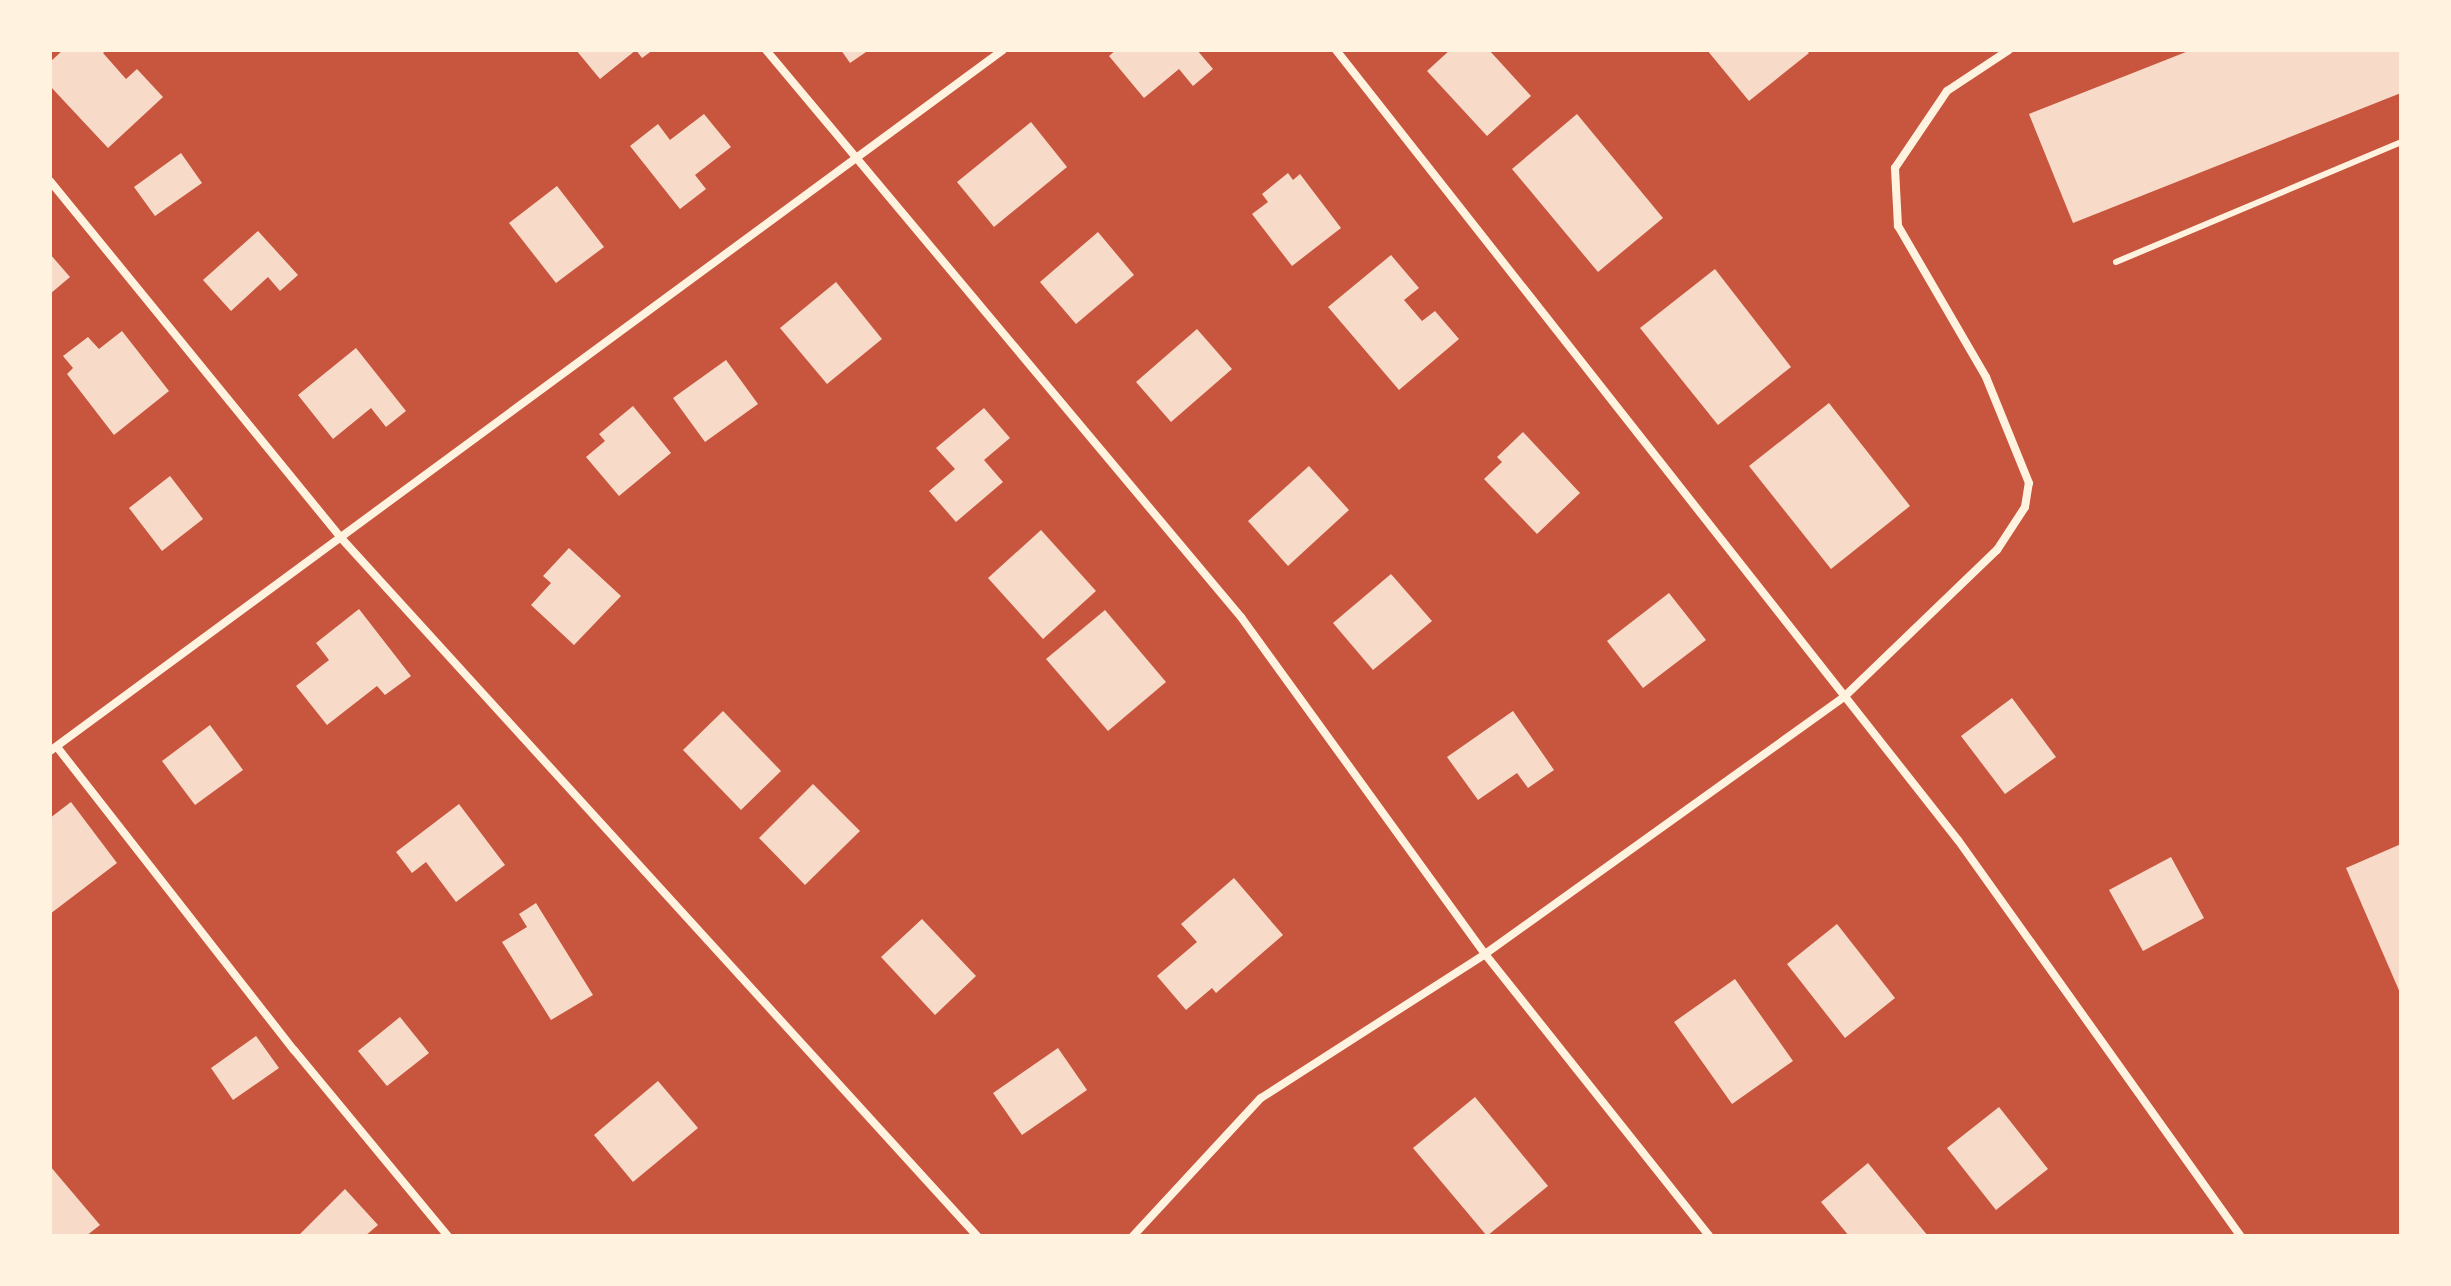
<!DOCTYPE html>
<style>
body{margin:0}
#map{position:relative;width:2451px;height:1286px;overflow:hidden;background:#c8553d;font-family:Bitter,serif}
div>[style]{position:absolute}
.building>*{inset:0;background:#f7dbc8}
.service>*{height:6px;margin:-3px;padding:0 3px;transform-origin:3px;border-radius:3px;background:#fff3e0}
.minor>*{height:8px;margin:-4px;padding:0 4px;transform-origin:4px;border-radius:4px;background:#fff3e0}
span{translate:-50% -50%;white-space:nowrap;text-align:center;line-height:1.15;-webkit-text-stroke:6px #fff3e0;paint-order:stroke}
.frame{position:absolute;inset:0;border:52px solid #fff3e0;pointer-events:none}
</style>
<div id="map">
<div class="building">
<i style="clip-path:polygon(63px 50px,107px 50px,103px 53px,126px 79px,137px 69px,163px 97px,108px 148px,50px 86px,50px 62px)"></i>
<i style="clip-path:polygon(576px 50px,653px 50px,642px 58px,636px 50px,600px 79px)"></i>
<i style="clip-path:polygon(841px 50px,869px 50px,850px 63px)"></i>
<i style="clip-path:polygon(1116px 50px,1197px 50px,1213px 69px,1193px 86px,1179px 69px,1144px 98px,1109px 56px)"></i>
<i style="clip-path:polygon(1450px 50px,1489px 50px,1531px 96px,1487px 136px,1427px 71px)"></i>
<i style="clip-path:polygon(1707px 50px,1806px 50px,1809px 53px,1749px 101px)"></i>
<i style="clip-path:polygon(2191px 50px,2401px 50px,2401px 93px,2073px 223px,2029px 114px)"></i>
<i style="clip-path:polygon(704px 114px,731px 147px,695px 175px,706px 189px,680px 209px,630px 146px,658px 124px,670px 140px)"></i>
<i style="clip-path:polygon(1577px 114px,1663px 218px,1598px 272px,1512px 169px)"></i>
<i style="clip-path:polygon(1031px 122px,1067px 167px,994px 227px,957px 182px)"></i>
<i style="clip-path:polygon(181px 153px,202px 183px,155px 216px,134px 187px)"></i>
<i style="clip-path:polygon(1288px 173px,1293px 180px,1300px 174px,1341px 228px,1292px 266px,1252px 214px,1268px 202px,1262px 194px)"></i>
<i style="clip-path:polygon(557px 186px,604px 247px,556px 283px,509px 223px)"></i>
<i style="clip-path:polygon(258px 231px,298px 275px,280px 291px,268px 277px,231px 311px,203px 280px)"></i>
<i style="clip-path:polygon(1098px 232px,1134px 275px,1076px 324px,1040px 282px)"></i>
<i style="clip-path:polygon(50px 254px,70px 277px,50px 294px)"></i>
<i style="clip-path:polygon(1391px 255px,1419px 288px,1404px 300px,1422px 321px,1435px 311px,1459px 339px,1399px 390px,1328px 307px)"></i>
<i style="clip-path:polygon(1715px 269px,1791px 367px,1718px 425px,1640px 328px)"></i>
<i style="clip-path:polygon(836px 282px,882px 339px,827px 384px,780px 328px)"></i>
<i style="clip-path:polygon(1197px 329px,1232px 369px,1171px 422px,1136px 382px)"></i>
<i style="clip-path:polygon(122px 331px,169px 391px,114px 435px,67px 374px,73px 368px,63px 356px,88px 337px,99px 349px)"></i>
<i style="clip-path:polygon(356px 348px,406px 411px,386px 427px,371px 408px,333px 439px,298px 395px)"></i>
<i style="clip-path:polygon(726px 360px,758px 404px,705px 442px,673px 398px)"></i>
<i style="clip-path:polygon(1829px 403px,1910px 506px,1831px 569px,1749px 466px)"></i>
<i style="clip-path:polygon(633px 406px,671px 453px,619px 496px,586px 457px,605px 441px,599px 434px)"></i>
<i style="clip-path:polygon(984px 408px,1010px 438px,984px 460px,1003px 482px,956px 522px,929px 491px,955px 469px,936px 448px)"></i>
<i style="clip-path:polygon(1523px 432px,1580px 493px,1537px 534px,1484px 479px,1502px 462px,1497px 457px)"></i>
<i style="clip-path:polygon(1309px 466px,1349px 510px,1288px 566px,1248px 521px)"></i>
<i style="clip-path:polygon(170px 476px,203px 519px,162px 551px,129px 508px)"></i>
<i style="clip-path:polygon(1041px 530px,1096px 591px,1043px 639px,988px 578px)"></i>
<i style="clip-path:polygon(569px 548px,621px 596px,574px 645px,531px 605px,551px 583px,543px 576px)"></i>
<i style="clip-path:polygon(1391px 574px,1432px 621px,1373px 670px,1333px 623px)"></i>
<i style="clip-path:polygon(1669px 593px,1706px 640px,1643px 688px,1607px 641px)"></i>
<i style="clip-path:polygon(359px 609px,411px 676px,385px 695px,377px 686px,327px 725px,296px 686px,329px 660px,316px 643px)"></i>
<i style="clip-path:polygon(1105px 610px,1166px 682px,1108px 731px,1046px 659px)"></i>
<i style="clip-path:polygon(2012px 698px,2056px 757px,2005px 794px,1961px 736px)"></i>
<i style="clip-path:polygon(723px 711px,781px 771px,741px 810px,683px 750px)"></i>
<i style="clip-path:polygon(1513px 711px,1554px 770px,1528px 788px,1517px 773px,1478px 800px,1447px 757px)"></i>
<i style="clip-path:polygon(210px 725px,243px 770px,195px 805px,162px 761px)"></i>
<i style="clip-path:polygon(813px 784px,860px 831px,805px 885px,759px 838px)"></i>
<i style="clip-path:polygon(71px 802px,117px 863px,50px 914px,50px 818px)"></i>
<i style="clip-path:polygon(459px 804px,505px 865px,456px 902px,426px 862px,412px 873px,396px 852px)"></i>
<i style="clip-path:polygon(2401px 844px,2401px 995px,2346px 868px)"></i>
<i style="clip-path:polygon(2171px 857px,2204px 918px,2143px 951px,2109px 890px)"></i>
<i style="clip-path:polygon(1234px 878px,1283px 935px,1216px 993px,1212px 988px,1186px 1010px,1157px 976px,1197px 942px,1181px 924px)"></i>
<i style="clip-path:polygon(536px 903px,593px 995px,551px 1020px,502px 942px,527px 927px,519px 914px)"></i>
<i style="clip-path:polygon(922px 919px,976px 976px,935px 1015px,881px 957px)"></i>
<i style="clip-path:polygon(1837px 924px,1895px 998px,1845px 1038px,1787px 964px)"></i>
<i style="clip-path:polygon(1735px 979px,1793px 1061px,1732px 1104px,1674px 1022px)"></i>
<i style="clip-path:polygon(400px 1017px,429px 1053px,387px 1086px,358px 1051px)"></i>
<i style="clip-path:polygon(256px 1036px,279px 1068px,233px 1100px,211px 1068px)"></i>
<i style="clip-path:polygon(1058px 1048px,1087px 1090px,1022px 1135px,993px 1093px)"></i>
<i style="clip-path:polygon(658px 1081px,698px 1128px,633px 1182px,594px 1135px)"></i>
<i style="clip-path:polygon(1475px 1097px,1548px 1186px,1487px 1236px,1413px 1148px)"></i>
<i style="clip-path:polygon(1999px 1107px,2048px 1169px,1996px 1210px,1947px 1148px)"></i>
<i style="clip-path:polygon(1868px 1163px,1928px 1236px,1849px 1236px,1821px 1202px)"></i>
<i style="clip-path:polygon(50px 1166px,100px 1225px,86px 1236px,50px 1236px)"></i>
<i style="clip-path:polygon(345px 1189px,378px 1225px,365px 1236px,298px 1236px)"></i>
</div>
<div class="service">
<i style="left:2116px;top:262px;width:309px;rotate:-22.8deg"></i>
</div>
<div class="minor">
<i style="left:766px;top:50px;width:740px;rotate:50.05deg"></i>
<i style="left:1241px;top:617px;width:416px;rotate:54.1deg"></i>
<i style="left:1485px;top:954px;width:360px;rotate:51.5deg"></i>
<i style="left:1336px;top:50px;width:1005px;rotate:51.79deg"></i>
<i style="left:1958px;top:840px;width:486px;rotate:54.5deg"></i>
<i style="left:50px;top:181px;width:462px;rotate:50.8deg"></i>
<i style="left:342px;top:539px;width:943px;rotate:47.66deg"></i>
<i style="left:57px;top:747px;width:385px;rotate:52deg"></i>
<i style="left:294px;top:1050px;width:241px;rotate:50.4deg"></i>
<i style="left:50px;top:751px;width:1183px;rotate:-36.34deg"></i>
<i style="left:1133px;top:1236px;width:188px;rotate:-47.2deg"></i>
<i style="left:1261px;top:1098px;width:266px;rotate:-32.7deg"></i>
<i style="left:1485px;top:954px;width:442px;rotate:-35.6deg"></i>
<i style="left:1844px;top:697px;width:212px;rotate:-43.9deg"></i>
<i style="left:1997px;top:550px;width:51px;rotate:-56.9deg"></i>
<i style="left:2025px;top:507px;width:24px;rotate:-81deg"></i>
<i style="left:2029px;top:483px;width:114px;rotate:-112.1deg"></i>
<i style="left:1986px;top:377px;width:175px;rotate:-120.2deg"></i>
<i style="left:1898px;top:226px;width:58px;rotate:-93deg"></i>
<i style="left:1895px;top:168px;width:93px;rotate:-56deg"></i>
<i style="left:1947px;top:91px;width:74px;rotate:-33.5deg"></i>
</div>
<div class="frame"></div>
</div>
